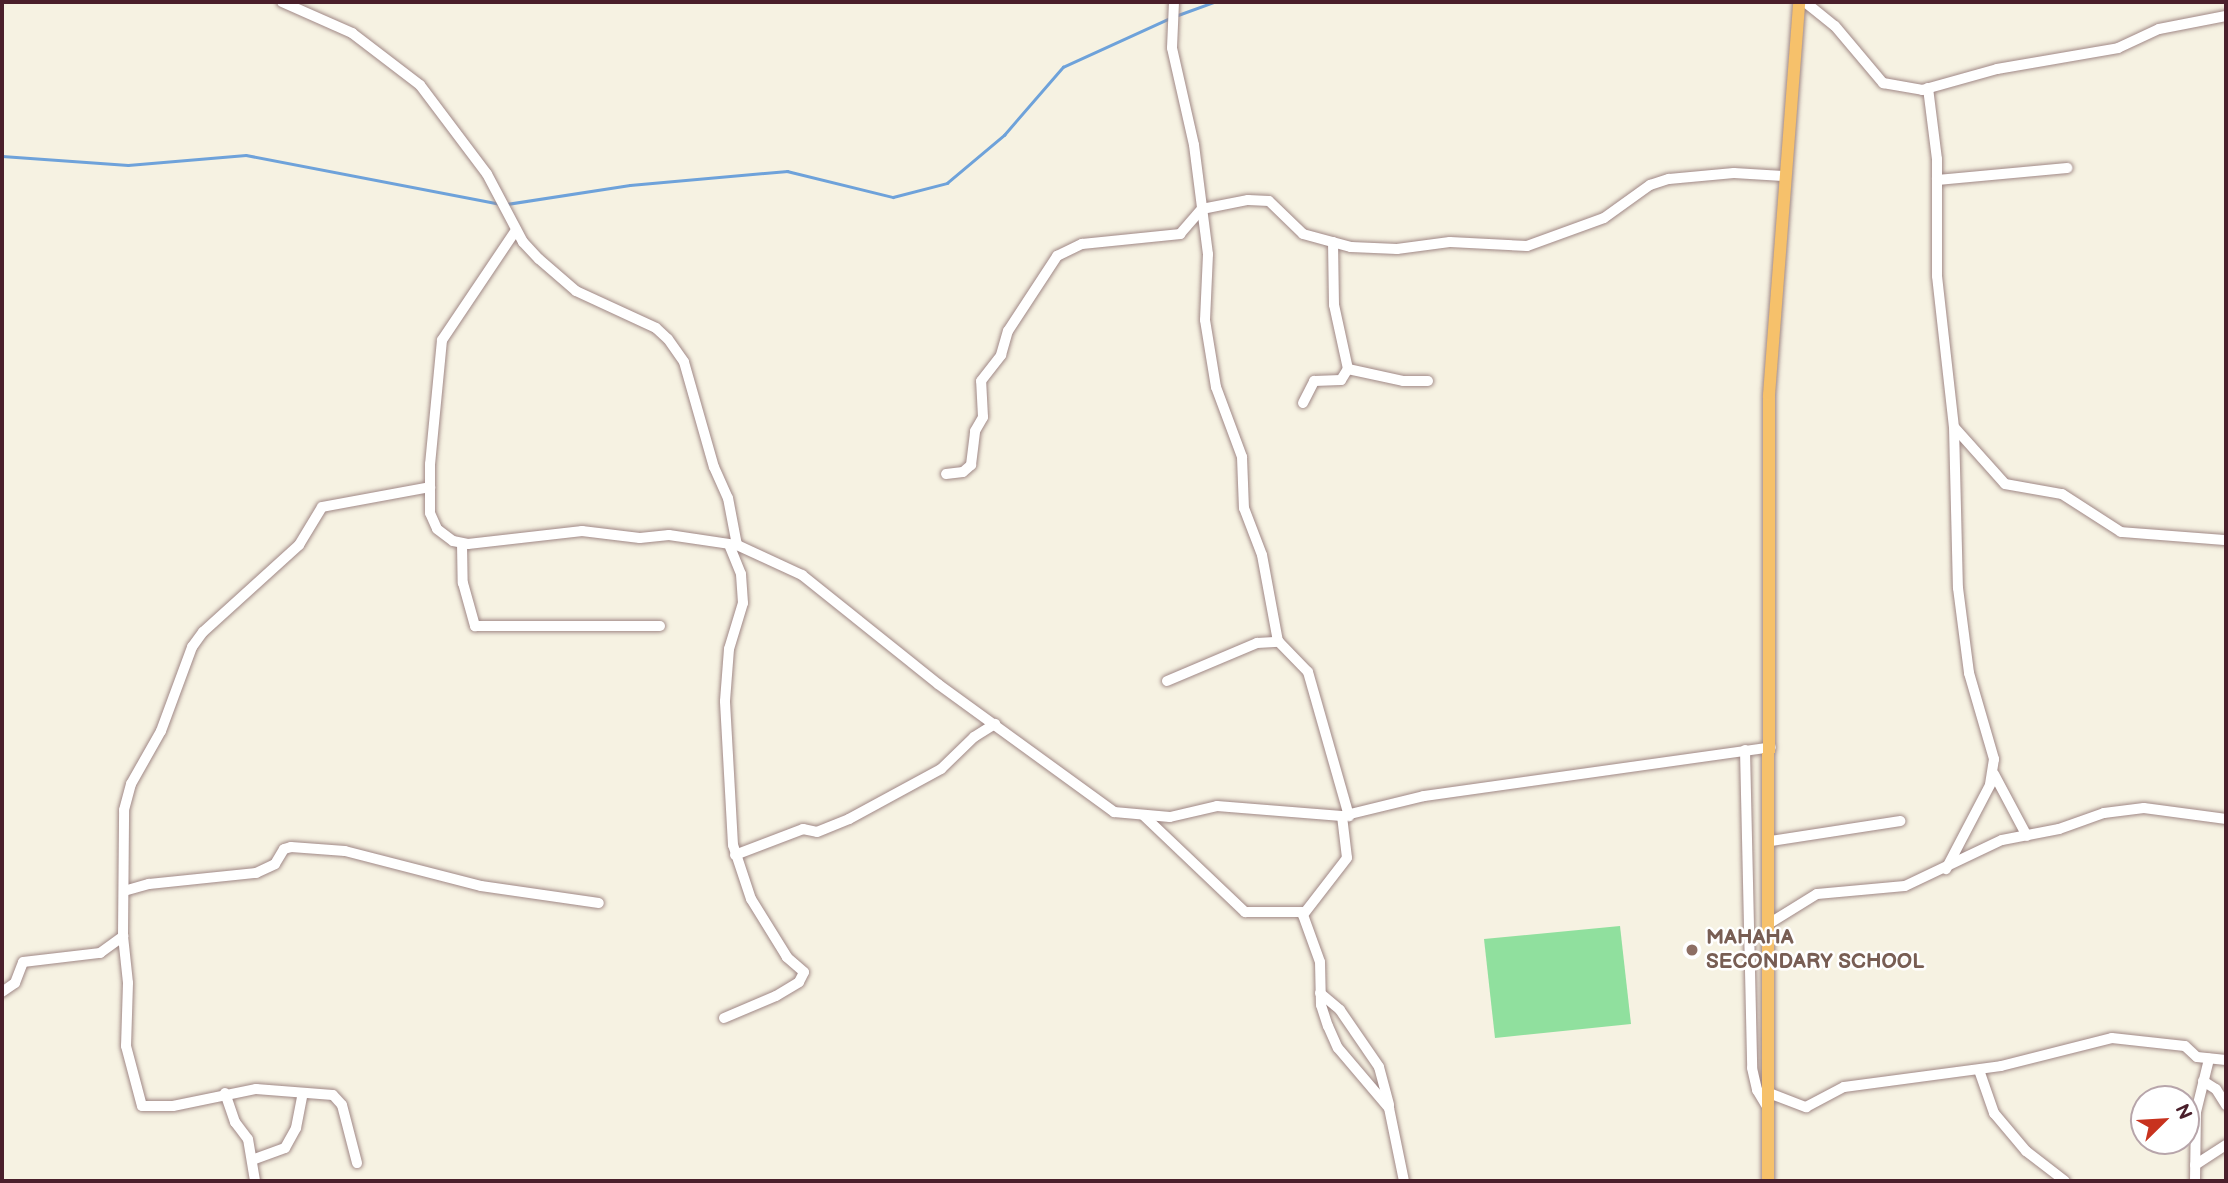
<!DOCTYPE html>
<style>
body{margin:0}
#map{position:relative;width:2228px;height:1183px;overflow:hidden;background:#f6f2e2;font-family:"Balsamiq Sans",sans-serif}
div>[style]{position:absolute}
.green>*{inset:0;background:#90e09e}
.stream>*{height:2.5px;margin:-1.25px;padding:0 1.25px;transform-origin:1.25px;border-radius:1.25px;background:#6ea2da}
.roads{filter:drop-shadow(0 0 2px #a08886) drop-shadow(0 0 2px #a08886)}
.minor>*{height:10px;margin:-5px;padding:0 5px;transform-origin:5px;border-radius:5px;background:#fff}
.major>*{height:12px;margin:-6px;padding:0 6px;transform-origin:6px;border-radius:6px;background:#f6c16b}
.dots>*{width:19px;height:19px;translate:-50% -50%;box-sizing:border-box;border:4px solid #fff;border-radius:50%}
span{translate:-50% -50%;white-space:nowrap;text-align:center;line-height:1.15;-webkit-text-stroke:5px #fff;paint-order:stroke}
.education-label{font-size:21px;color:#785e54;font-weight:700}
.left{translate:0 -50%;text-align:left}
.frame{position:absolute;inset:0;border:4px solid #4a1f2b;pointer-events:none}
.north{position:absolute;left:2130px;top:1085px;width:70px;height:70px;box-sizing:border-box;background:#fff;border:2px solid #b7a5aa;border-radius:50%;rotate:66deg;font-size:19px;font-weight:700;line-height:28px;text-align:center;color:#4a1f2b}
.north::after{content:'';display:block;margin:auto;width:24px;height:32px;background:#c8321e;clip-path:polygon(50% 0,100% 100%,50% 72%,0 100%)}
</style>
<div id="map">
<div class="green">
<i style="clip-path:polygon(1620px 926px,1631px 1024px,1495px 1038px,1484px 939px)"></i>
</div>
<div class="stream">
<i style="left:1178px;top:15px;width:38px;rotate:-20deg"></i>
<i style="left:2px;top:156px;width:126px;rotate:4.1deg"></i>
<i style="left:128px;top:165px;width:118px;rotate:-4.8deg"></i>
<i style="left:246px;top:155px;width:259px;rotate:10.9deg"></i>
<i style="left:507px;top:204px;width:124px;rotate:-8.8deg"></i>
<i style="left:630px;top:185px;width:158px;rotate:-5.1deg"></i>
<i style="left:787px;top:171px;width:109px;rotate:13.8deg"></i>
<i style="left:893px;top:197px;width:56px;rotate:-14.5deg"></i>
<i style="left:947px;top:183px;width:75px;rotate:-40.1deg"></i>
<i style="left:1004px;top:135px;width:90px;rotate:-49.1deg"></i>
<i style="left:1063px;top:67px;width:120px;rotate:-24.6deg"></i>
</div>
<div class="roads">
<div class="minor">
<i style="left:282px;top:2px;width:77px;rotate:23.9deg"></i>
<i style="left:352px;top:33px;width:86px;rotate:37.4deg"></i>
<i style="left:420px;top:85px;width:111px;rotate:53deg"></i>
<i style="left:487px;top:174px;width:77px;rotate:62.1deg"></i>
<i style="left:523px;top:242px;width:23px;rotate:47deg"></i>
<i style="left:539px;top:259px;width:49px;rotate:40.9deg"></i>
<i style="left:576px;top:291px;width:88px;rotate:24.8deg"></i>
<i style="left:656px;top:328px;width:16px;rotate:43deg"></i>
<i style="left:668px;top:339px;width:28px;rotate:55deg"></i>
<i style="left:684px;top:362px;width:109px;rotate:74.1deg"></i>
<i style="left:714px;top:467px;width:34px;rotate:66deg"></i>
<i style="left:728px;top:498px;width:48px;rotate:79.2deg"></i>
<i style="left:737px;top:545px;width:72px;rotate:24.8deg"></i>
<i style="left:802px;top:575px;width:174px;rotate:38.7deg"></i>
<i style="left:938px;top:684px;width:218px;rotate:36deg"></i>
<i style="left:1114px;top:812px;width:56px;rotate:5.1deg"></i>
<i style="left:1170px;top:817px;width:48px;rotate:-13.2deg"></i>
<i style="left:1217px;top:806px;width:125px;rotate:4.6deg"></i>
<i style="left:1342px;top:816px;width:84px;rotate:-13.7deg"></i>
<i style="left:1424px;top:796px;width:350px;rotate:-8deg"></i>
<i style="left:1174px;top:2px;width:46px;rotate:92.5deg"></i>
<i style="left:1172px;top:48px;width:99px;rotate:77.2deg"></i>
<i style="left:1194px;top:145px;width:110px;rotate:82.7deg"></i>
<i style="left:1208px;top:254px;width:66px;rotate:92.6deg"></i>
<i style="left:1205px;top:320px;width:68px;rotate:80.7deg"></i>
<i style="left:1216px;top:387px;width:75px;rotate:69.6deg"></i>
<i style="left:1242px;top:457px;width:51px;rotate:87.8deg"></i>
<i style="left:1244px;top:508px;width:50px;rotate:69deg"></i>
<i style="left:1262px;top:555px;width:87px;rotate:79.5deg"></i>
<i style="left:1278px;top:641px;width:43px;rotate:45.9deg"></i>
<i style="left:1308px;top:672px;width:150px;rotate:74.1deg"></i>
<i style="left:1805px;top:2px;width:38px;rotate:39deg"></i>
<i style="left:1835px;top:26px;width:75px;rotate:49.9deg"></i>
<i style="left:1883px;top:83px;width:40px;rotate:10deg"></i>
<i style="left:1922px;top:90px;width:78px;rotate:-15.6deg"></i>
<i style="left:1997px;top:69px;width:123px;rotate:-9.8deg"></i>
<i style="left:2118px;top:48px;width:45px;rotate:-24.9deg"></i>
<i style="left:2159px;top:29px;width:68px;rotate:-11deg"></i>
<i style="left:1928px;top:88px;width:72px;rotate:82.8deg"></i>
<i style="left:1937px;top:159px;width:117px;rotate:90deg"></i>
<i style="left:1937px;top:276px;width:152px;rotate:83.6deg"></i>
<i style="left:1954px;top:427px;width:161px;rotate:88.6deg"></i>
<i style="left:1958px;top:588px;width:86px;rotate:82.6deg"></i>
<i style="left:1969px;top:673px;width:90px;rotate:73.8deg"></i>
<i style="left:1994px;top:759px;width:26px;rotate:99deg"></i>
<i style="left:1990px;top:785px;width:95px;rotate:117.6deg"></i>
<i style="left:1937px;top:180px;width:131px;rotate:-5.3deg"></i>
<i style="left:516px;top:230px;width:133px;rotate:123.9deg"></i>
<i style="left:442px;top:340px;width:125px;rotate:95.5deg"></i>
<i style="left:430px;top:464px;width:49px;rotate:90deg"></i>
<i style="left:430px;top:513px;width:17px;rotate:66deg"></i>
<i style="left:437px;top:529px;width:20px;rotate:37deg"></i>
<i style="left:453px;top:541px;width:15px;rotate:11deg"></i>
<i style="left:468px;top:544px;width:115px;rotate:-6.5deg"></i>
<i style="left:582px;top:531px;width:58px;rotate:6.9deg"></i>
<i style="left:640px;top:538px;width:29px;rotate:-6deg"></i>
<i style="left:669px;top:535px;width:69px;rotate:8.4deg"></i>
<i style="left:1348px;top:369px;width:56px;rotate:12.3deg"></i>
<i style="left:1403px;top:381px;width:25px"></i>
<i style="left:1303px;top:403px;width:25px;rotate:-63deg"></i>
<i style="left:1314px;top:381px;width:27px;rotate:-2deg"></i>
<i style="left:1341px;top:380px;width:13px;rotate:-58deg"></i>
<i style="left:1348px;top:369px;width:66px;rotate:-102.3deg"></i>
<i style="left:1334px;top:305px;width:63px;rotate:-90.9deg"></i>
<i style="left:1955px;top:428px;width:75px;rotate:48.2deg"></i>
<i style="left:2005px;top:484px;width:58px;rotate:10deg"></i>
<i style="left:2062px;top:494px;width:70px;rotate:32.8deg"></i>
<i style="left:2121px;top:532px;width:105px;rotate:4.4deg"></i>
<i style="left:946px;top:474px;width:17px;rotate:-7deg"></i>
<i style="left:963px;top:472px;width:11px;rotate:-41deg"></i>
<i style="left:971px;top:465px;width:34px;rotate:-83deg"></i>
<i style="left:975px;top:431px;width:16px;rotate:-60deg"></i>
<i style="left:983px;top:417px;width:36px;rotate:-93deg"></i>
<i style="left:981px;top:381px;width:33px;rotate:-52deg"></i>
<i style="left:1001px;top:355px;width:25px;rotate:-74deg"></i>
<i style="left:1008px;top:331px;width:90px;rotate:-56.8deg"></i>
<i style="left:1057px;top:256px;width:28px;rotate:-26deg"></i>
<i style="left:1082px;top:244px;width:99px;rotate:-5.8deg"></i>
<i style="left:1180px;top:234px;width:33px;rotate:-49deg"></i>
<i style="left:1202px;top:209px;width:47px;rotate:-11.1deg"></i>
<i style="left:1248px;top:200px;width:21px;rotate:3deg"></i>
<i style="left:1269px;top:201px;width:47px;rotate:44.1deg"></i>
<i style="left:1303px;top:234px;width:50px;rotate:15.2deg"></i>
<i style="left:1351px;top:247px;width:46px;rotate:2.5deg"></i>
<i style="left:1397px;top:249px;width:53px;rotate:-7.5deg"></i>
<i style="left:1450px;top:242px;width:77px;rotate:3deg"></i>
<i style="left:1527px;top:246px;width:82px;rotate:-20deg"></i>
<i style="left:1604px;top:218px;width:57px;rotate:-35.7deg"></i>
<i style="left:1650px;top:185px;width:20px;rotate:-18deg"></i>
<i style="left:1669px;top:179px;width:65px;rotate:-5.3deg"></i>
<i style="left:1734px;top:173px;width:49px;rotate:3.5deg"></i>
<i style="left:462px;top:544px;width:39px;rotate:89deg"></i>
<i style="left:463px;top:583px;width:45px;rotate:74.4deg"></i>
<i style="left:475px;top:626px;width:185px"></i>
<i style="left:1167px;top:681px;width:98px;rotate:-22.9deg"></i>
<i style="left:1257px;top:643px;width:22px;rotate:-3deg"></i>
<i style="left:1745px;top:750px;width:318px;rotate:88.7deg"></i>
<i style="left:1752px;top:1068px;width:23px;rotate:77deg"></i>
<i style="left:1757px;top:1090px;width:21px;rotate:59deg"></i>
<i style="left:1994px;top:774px;width:70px;rotate:62deg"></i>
<i style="left:1143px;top:815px;width:141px;rotate:43.6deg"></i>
<i style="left:1245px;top:912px;width:59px"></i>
<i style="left:1342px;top:816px;width:42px;rotate:83.2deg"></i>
<i style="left:1347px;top:858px;width:72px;rotate:127.7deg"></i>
<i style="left:1303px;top:915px;width:50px;rotate:70.1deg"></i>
<i style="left:1320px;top:962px;width:43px;rotate:88.7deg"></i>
<i style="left:1321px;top:1005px;width:22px;rotate:72deg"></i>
<i style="left:1328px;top:1026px;width:24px;rotate:66deg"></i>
<i style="left:1338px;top:1048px;width:79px;rotate:49.6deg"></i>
<i style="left:1389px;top:1108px;width:75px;rotate:78.4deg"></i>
<i style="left:1771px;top:841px;width:131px;rotate:-8.8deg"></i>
<i style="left:735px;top:855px;width:73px;rotate:-20.9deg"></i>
<i style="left:803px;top:829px;width:14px;rotate:12deg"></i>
<i style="left:817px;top:832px;width:35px;rotate:-22deg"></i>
<i style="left:849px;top:819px;width:105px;rotate:-28.5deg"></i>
<i style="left:941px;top:769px;width:46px;rotate:-44.1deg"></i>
<i style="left:974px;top:737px;width:25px;rotate:-32deg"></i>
<i style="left:124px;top:891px;width:26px;rotate:-16deg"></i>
<i style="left:149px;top:884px;width:108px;rotate:-5.9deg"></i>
<i style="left:256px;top:873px;width:21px;rotate:-25deg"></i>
<i style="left:275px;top:864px;width:17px;rotate:-59deg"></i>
<i style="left:284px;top:849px;width:7px;rotate:-16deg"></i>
<i style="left:291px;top:847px;width:54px;rotate:4.2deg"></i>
<i style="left:345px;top:851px;width:140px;rotate:14.4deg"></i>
<i style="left:481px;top:886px;width:119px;rotate:8.2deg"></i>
<i style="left:1770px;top:923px;width:55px;rotate:-31.7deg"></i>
<i style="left:1817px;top:894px;width:88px;rotate:-5.2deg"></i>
<i style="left:1905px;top:886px;width:107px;rotate:-25.4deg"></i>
<i style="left:2002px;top:840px;width:58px;rotate:-10.9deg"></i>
<i style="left:2059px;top:829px;width:48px;rotate:-19.6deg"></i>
<i style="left:2104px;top:813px;width:40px;rotate:-7.1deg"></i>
<i style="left:2144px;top:808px;width:83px;rotate:7.6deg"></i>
<i style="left:123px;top:936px;width:47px;rotate:83.9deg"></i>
<i style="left:128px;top:983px;width:63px;rotate:91.8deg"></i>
<i style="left:126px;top:1046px;width:62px;rotate:75.1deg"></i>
<i style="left:142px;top:1106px;width:31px"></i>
<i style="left:173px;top:1106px;width:85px;rotate:-11.6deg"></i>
<i style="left:256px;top:1089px;width:77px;rotate:4.5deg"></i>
<i style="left:333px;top:1095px;width:13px;rotate:48deg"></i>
<i style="left:342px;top:1105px;width:60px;rotate:75.5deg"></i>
<i style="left:2px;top:992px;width:16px;rotate:-35deg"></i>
<i style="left:15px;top:983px;width:22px;rotate:-69deg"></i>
<i style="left:23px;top:962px;width:78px;rotate:-6.7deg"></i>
<i style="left:100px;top:953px;width:29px;rotate:-36deg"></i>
<i style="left:123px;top:936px;width:126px;rotate:-89.5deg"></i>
<i style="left:124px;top:810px;width:27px;rotate:-75deg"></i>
<i style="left:131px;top:784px;width:61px;rotate:-60.5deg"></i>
<i style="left:161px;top:731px;width:90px;rotate:-69.7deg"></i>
<i style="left:192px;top:647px;width:19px;rotate:-54deg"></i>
<i style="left:203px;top:632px;width:130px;rotate:-42.2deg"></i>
<i style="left:299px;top:545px;width:44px;rotate:-58.8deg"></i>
<i style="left:322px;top:507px;width:110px;rotate:-10.5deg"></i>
<i style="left:1320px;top:993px;width:26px;rotate:40deg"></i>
<i style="left:1340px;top:1010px;width:69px;rotate:55.6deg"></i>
<i style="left:1379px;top:1067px;width:39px;rotate:75deg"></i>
<i style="left:724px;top:1018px;width:56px;rotate:-22.9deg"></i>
<i style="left:776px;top:996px;width:27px;rotate:-31deg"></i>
<i style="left:799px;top:982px;width:11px;rotate:-63deg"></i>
<i style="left:804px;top:972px;width:23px;rotate:-139deg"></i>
<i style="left:787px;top:957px;width:68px;rotate:-121.8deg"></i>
<i style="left:751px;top:899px;width:57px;rotate:-108.4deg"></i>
<i style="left:733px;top:845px;width:144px;rotate:-93.2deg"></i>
<i style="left:725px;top:701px;width:52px;rotate:-85.6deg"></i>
<i style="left:729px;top:649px;width:48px;rotate:-73.1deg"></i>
<i style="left:743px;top:603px;width:29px;rotate:-94deg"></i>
<i style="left:741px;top:574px;width:31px;rotate:-112deg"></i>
<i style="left:1979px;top:1070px;width:46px;rotate:70.8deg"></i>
<i style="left:1994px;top:1113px;width:50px;rotate:49.9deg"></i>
<i style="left:2026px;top:1151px;width:49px;rotate:37.6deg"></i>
<i style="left:2203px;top:1081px;width:15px;rotate:32deg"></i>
<i style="left:2216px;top:1089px;width:19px;rotate:58deg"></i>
<i style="left:225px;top:1093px;width:31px;rotate:71deg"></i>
<i style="left:235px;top:1122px;width:21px;rotate:53deg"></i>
<i style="left:248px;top:1139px;width:43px;rotate:80.5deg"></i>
<i style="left:1769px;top:1093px;width:40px;rotate:21deg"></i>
<i style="left:1806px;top:1107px;width:43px;rotate:-27.8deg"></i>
<i style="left:1844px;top:1087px;width:158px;rotate:-7.6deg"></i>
<i style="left:2001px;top:1066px;width:114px;rotate:-14.2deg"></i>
<i style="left:2112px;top:1038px;width:73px;rotate:6.3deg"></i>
<i style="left:2185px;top:1046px;width:16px;rotate:43deg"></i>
<i style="left:2197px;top:1057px;width:29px;rotate:6deg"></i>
<i style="left:252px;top:1160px;width:35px;rotate:-20deg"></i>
<i style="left:285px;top:1148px;width:23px;rotate:-61deg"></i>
<i style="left:296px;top:1128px;width:33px;rotate:-79deg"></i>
<i style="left:2195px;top:1165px;width:37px;rotate:-33deg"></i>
<i style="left:2195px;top:1181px;width:69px;rotate:-89.2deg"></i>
<i style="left:2196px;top:1112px;width:55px;rotate:-76.2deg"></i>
</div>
<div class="major">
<i style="left:1768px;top:1181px;width:786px;rotate:-89.93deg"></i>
<i style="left:1769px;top:395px;width:394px;rotate:-85.6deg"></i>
</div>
</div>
<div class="dots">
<i style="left:1692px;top:950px;background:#8d6e63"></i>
</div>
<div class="education-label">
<span class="left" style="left:1706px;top:950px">MAHAHA<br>SECONDARY SCHOOL</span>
</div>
<div class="frame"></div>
<div class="north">N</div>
</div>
